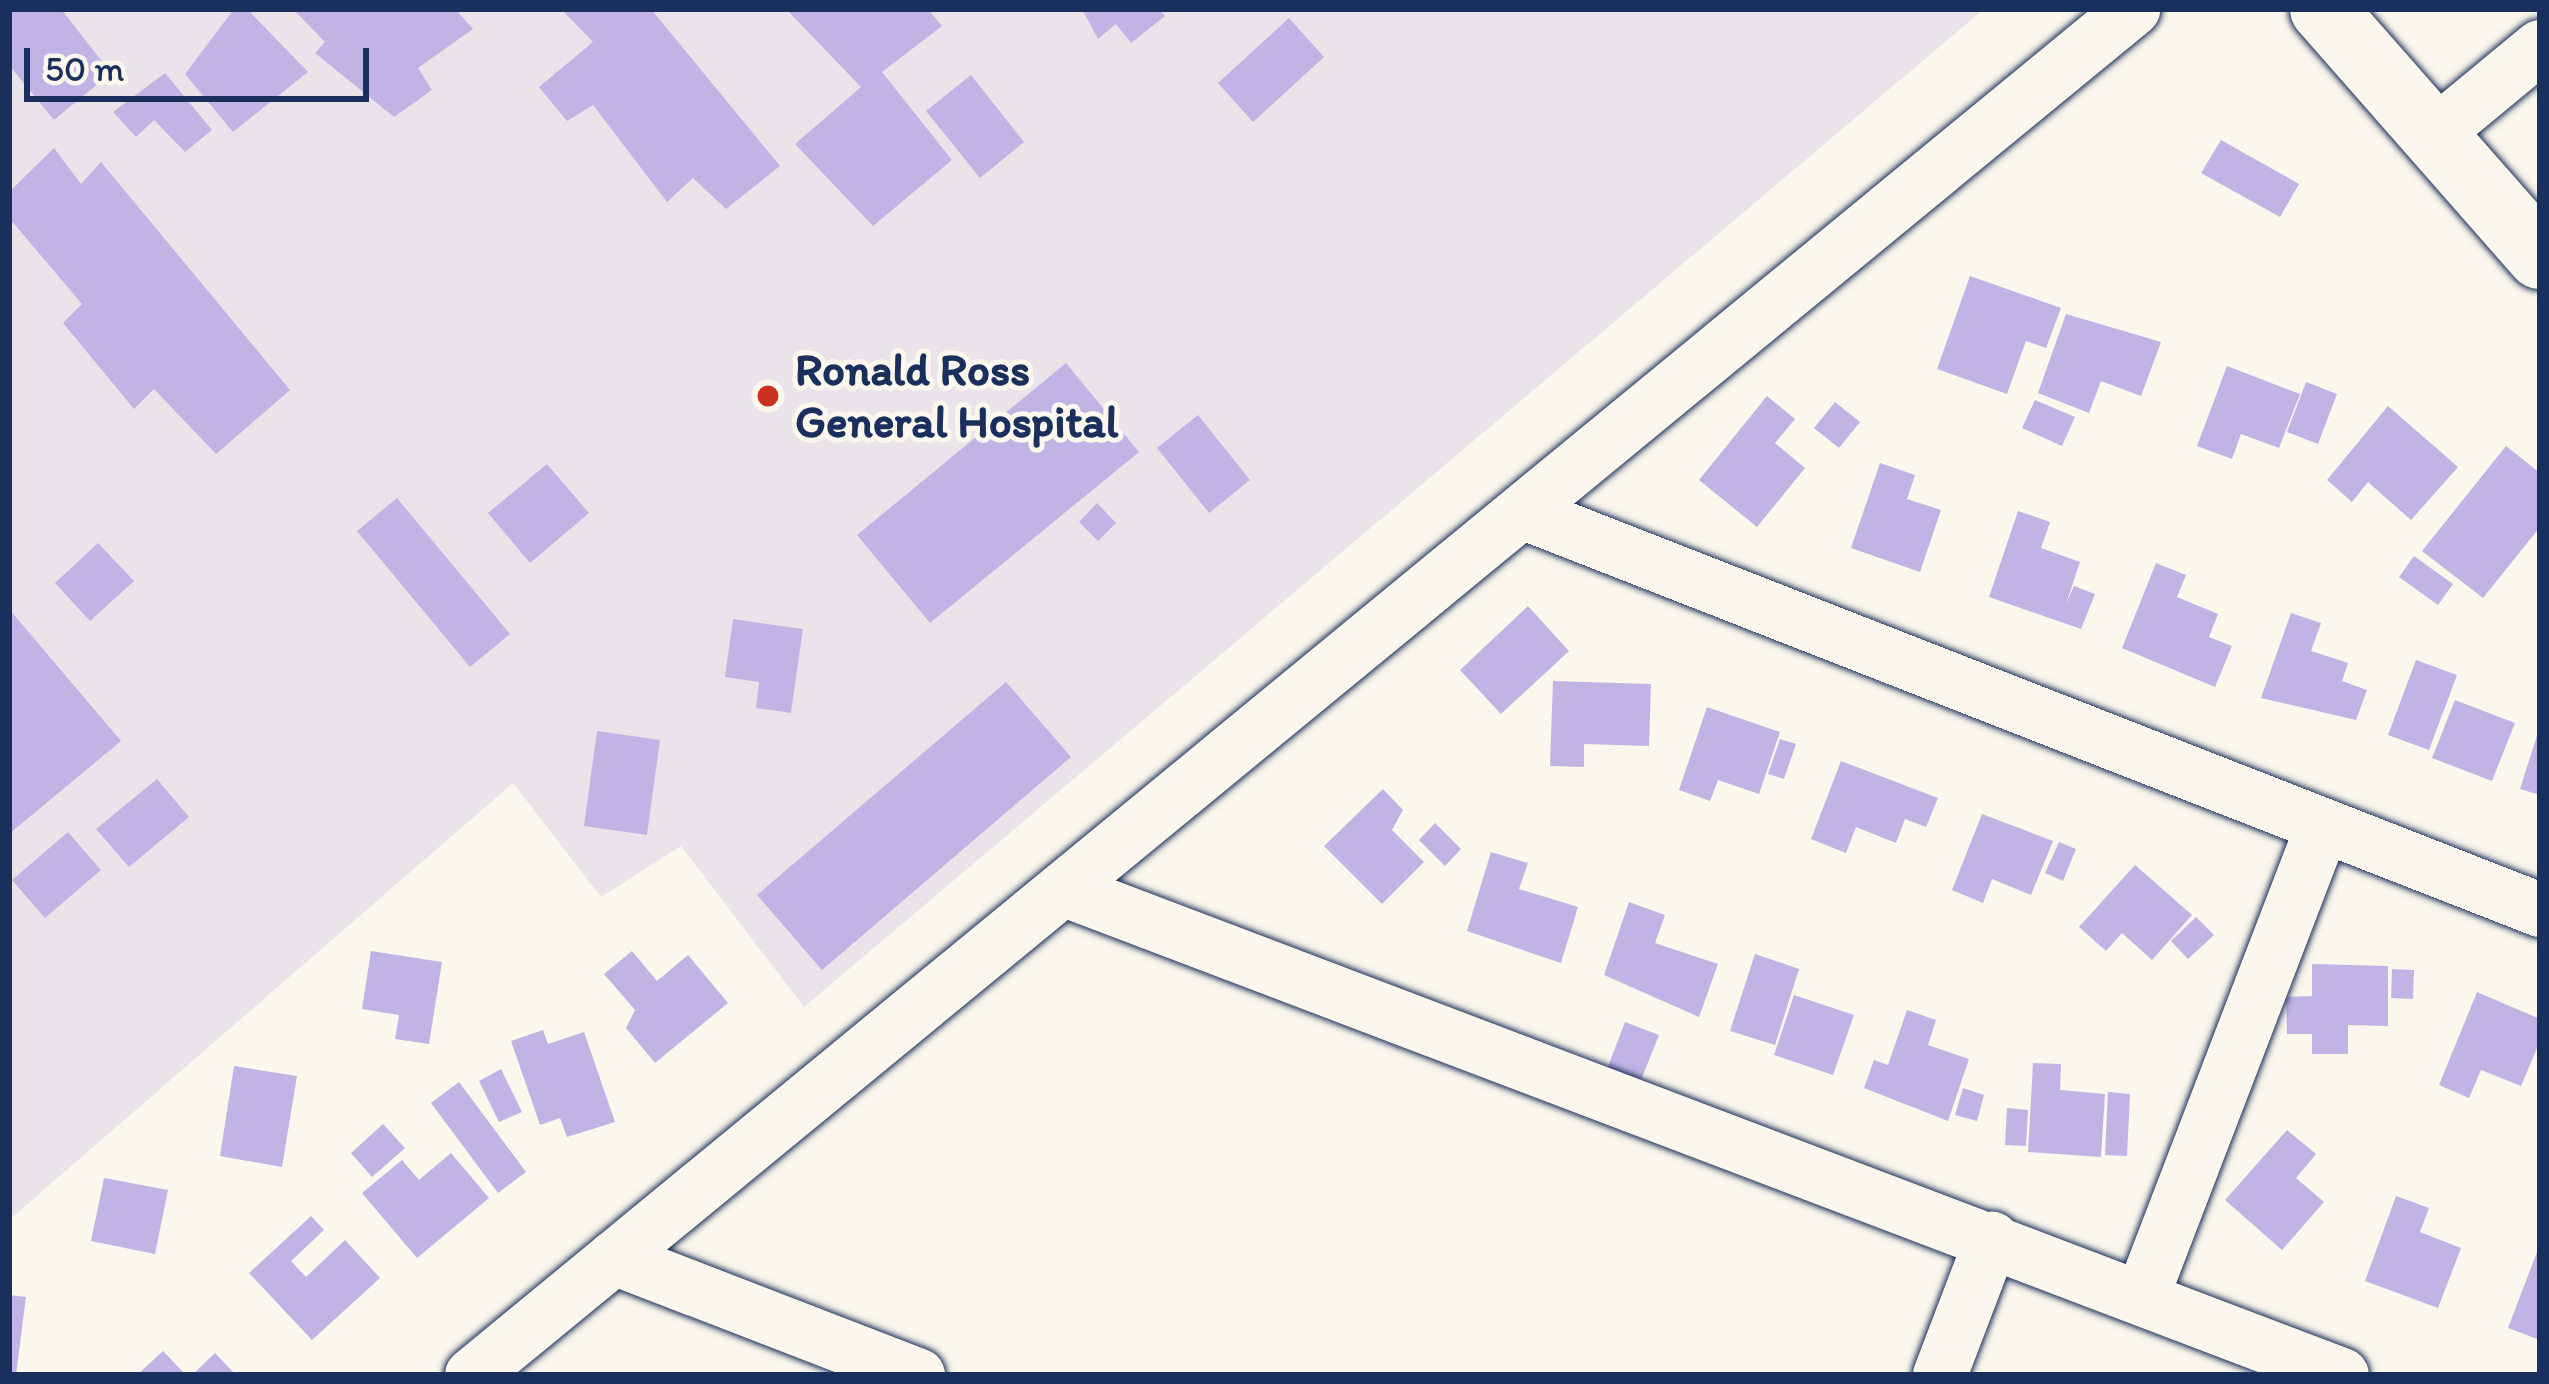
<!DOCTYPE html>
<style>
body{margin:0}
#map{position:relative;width:2549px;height:1384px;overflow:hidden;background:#fbf7ec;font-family:Itim,sans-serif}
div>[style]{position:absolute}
.built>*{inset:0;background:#eae3ea}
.building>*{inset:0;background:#c1b4e5}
.roads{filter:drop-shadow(0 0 3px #1b2f5e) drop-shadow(0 0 3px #1b2f5e)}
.minor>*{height:54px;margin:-27px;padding:0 27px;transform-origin:27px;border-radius:27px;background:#fbf7ec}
.tertiary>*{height:66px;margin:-33px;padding:0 33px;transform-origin:33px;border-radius:33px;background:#fbf7ec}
.dots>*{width:33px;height:33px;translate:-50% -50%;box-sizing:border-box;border:6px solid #fbf7ec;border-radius:50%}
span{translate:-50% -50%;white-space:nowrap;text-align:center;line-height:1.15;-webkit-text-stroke:10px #fbf7ec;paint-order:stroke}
.poi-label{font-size:45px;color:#1b2f5e;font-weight:700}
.left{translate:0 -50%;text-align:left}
.frame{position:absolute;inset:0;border:12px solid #1b2f5e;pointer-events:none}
.scale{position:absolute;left:24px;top:48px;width:345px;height:54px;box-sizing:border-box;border:6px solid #1b2f5e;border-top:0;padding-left:15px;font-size:36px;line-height:42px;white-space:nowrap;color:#1b2f5e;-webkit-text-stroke:9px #fbf7ec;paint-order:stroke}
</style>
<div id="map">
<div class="built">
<i style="clip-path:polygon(9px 9px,1984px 9px,804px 1007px,681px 846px,601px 897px,513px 783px,9px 1220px)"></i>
</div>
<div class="building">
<i style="clip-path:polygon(9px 9px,61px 9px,111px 73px,54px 120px,9px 65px)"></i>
<i style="clip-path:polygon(234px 9px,247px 9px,308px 72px,233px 132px,185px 74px)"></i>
<i style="clip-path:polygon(293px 9px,455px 9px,473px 29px,418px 68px,432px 90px,394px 117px,315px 53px,325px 42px)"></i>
<i style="clip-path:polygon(561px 9px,651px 9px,780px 166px,726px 209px,693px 178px,667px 202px,593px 105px,567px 121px,539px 87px,593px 42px)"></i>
<i style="clip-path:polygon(786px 9px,928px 9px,942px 26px,882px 72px,952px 160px,873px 226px,795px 144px,861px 87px)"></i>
<i style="clip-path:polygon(1082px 9px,1159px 9px,1165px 16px,1131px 43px,1116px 24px,1098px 39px)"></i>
<i style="clip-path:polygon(1289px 18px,1324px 57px,1253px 122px,1218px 83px)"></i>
<i style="clip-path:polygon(165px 73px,212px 130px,185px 152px,154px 120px,136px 137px,113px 112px)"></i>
<i style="clip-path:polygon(971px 75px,1024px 142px,980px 178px,926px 111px)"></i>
<i style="clip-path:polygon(2221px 140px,2299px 184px,2280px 217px,2201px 173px)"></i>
<i style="clip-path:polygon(54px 148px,81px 184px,101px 162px,290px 390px,216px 454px,154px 389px,134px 409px,63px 323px,82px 304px,9px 218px,9px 192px)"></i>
<i style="clip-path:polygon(1970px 276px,2061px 308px,2046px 348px,2026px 341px,2007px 394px,1937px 369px)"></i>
<i style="clip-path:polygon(2066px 314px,2161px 342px,2141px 396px,2101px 381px,2089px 413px,2038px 393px)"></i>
<i style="clip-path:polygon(1066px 363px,1139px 452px,930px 623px,857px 535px)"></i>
<i style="clip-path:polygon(2227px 366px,2300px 394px,2279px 448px,2241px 434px,2232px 459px,2197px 446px)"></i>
<i style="clip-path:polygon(2306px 382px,2337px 394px,2318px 444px,2287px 432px)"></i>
<i style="clip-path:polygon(1767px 396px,1795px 419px,1775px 443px,1805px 468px,1757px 527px,1699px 480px)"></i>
<i style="clip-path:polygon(2035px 400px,2075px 417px,2062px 446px,2022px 428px)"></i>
<i style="clip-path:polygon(1835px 402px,1860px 422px,1839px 448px,1814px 428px)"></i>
<i style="clip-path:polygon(2388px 406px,2458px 467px,2411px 520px,2368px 482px,2352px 502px,2327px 480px)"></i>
<i style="clip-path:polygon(1198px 415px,1250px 480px,1209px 513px,1157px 448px)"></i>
<i style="clip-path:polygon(2506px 446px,2540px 473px,2540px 527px,2483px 598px,2422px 551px)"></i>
<i style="clip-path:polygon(1880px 463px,1915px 475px,1907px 499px,1941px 510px,1920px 572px,1851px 548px)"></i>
<i style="clip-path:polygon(547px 464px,589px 513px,530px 563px,488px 513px)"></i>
<i style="clip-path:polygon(397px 498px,510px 634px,470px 667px,357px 531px)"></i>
<i style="clip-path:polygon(1097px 503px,1116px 523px,1098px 541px,1079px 522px)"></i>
<i style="clip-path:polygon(2018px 511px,2050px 522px,2041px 548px,2080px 562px,2066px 604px,2074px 586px,2095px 594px,2081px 629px,1989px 597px)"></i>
<i style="clip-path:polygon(98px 543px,134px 581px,90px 621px,55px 583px)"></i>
<i style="clip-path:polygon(2414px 556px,2453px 584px,2438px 605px,2399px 577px)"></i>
<i style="clip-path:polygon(2156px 563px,2186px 575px,2177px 597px,2218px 614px,2209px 637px,2232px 646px,2215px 687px,2122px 648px)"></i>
<i style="clip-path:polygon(1528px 606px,1569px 651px,1501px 714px,1460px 670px)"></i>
<i style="clip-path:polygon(9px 609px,121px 741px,9px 834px,10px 734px)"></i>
<i style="clip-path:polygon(2291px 613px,2321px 623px,2311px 651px,2348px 663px,2342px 681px,2367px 690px,2356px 720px,2261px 698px)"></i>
<i style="clip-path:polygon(733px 619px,803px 629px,791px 713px,756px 708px,759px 682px,725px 677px)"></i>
<i style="clip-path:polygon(2416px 660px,2457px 675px,2429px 750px,2388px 735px)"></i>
<i style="clip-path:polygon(1553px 681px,1651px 684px,1649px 746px,1584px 744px,1584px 767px,1550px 766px)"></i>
<i style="clip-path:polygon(1006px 682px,1071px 757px,822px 970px,757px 895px)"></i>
<i style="clip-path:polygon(2455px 700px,2515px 723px,2492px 781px,2432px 758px)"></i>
<i style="clip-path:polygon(1707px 707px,1780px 732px,1759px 794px,1718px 780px,1710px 801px,1679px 790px)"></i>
<i style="clip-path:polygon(2540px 726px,2540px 795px,2520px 789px)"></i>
<i style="clip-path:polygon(597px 731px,660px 740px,647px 835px,584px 826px)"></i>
<i style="clip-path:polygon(1780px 739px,1796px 744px,1784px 779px,1768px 774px)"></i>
<i style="clip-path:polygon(1841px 761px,1938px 798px,1926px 827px,1905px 819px,1896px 843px,1856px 827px,1846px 853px,1811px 839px)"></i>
<i style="clip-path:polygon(157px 779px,189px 817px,129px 867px,96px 829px)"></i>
<i style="clip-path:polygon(1383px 789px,1403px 810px,1392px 830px,1424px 862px,1382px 904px,1324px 846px)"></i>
<i style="clip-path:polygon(1982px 814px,2053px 841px,2031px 895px,1992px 879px,1983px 903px,1952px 890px)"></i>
<i style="clip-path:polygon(1435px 823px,1461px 849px,1445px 866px,1419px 840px)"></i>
<i style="clip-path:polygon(68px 832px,101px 870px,45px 918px,12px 880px)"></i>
<i style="clip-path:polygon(2059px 842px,2076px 849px,2063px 881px,2045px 873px)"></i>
<i style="clip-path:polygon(1491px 852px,1528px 863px,1519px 889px,1578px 907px,1561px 963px,1467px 931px)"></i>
<i style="clip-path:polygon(2135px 865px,2192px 915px,2152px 960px,2122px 933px,2106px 951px,2079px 927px)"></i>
<i style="clip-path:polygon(1629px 902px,1665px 915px,1655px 943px,1718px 964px,1699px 1017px,1604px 975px)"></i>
<i style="clip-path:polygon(2196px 917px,2214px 935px,2188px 959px,2171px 941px)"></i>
<i style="clip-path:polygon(371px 951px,442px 962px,429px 1044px,395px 1039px,399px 1015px,362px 1009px)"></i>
<i style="clip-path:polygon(632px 951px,657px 981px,688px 955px,728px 1003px,655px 1063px,626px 1028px,635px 1010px,604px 974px)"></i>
<i style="clip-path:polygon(1755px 954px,1799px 969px,1775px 1045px,1730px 1031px)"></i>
<i style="clip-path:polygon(2312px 964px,2388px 966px,2388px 1026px,2348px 1025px,2348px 1054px,2312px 1054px,2312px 1034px,2287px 1034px,2286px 997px,2312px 996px)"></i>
<i style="clip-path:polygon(2392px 969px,2414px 970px,2413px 999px,2391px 998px)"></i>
<i style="clip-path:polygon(2477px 992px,2540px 1019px,2540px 1041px,2521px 1086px,2481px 1070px,2469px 1098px,2439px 1085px)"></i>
<i style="clip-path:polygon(1794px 995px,1854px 1015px,1833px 1075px,1774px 1055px)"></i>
<i style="clip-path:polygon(1907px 1010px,1936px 1020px,1928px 1045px,1969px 1059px,1948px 1121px,1864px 1088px,1874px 1060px,1888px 1065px)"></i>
<i style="clip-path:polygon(1625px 1022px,1659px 1035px,1639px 1085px,1606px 1072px)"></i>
<i style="clip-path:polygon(543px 1030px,548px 1044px,584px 1032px,615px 1122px,567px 1137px,560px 1118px,540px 1125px,511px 1041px)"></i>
<i style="clip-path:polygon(2033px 1063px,2061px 1064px,2060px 1090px,2105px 1094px,2101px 1157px,2028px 1152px)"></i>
<i style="clip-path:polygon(234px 1066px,297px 1076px,282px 1167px,220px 1156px)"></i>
<i style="clip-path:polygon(501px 1069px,522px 1112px,499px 1122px,479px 1081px)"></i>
<i style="clip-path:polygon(459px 1082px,526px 1172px,498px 1193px,431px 1103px)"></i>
<i style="clip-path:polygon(1963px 1088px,1984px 1095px,1977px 1121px,1955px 1115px)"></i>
<i style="clip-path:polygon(2108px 1092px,2130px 1094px,2127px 1156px,2105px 1155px)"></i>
<i style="clip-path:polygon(2007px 1108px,2028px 1110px,2026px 1146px,2005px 1145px)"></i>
<i style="clip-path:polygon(383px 1124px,405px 1148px,372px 1177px,351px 1153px)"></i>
<i style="clip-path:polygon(2287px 1130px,2316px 1154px,2296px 1178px,2324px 1202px,2282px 1250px,2225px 1200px)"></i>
<i style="clip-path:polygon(451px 1153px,489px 1198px,417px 1258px,362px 1193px,402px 1160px,419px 1180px)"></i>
<i style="clip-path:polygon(104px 1178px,168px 1190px,155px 1254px,91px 1241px)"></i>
<i style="clip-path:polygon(2396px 1196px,2429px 1208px,2420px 1232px,2461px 1248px,2438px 1308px,2365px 1281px)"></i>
<i style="clip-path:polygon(311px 1216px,324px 1230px,291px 1261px,306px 1277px,345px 1240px,380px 1278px,312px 1340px,249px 1273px)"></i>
<i style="clip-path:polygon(2540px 1244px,2540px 1340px,2508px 1328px)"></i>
<i style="clip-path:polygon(9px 1295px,26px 1297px,16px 1375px,9px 1375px)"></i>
<i style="clip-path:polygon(163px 1351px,186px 1375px,137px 1375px)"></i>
<i style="clip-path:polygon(215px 1353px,236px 1375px,192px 1375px)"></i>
</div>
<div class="roads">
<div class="minor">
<i style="left:2436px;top:133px;width:135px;rotate:-39.6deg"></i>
<i style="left:1527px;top:514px;width:1088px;rotate:21.35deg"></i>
<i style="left:1065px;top:890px;width:1366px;rotate:20.8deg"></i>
<i style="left:614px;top:1258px;width:326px;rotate:21.1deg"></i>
<i style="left:2142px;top:1297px;width:502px;rotate:-69deg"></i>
<i style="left:472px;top:1375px;width:2151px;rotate:-39.43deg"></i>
<i style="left:1940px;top:1375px;width:146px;rotate:-69.1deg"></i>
</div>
<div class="tertiary">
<i style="left:2323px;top:9px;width:329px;rotate:48.7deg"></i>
</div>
</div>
<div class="dots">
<i style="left:768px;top:396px;background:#c8321e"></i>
</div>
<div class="poi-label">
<span class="left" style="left:795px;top:396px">Ronald Ross<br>General Hospital</span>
</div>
<div class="frame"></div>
<div class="scale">50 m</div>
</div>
